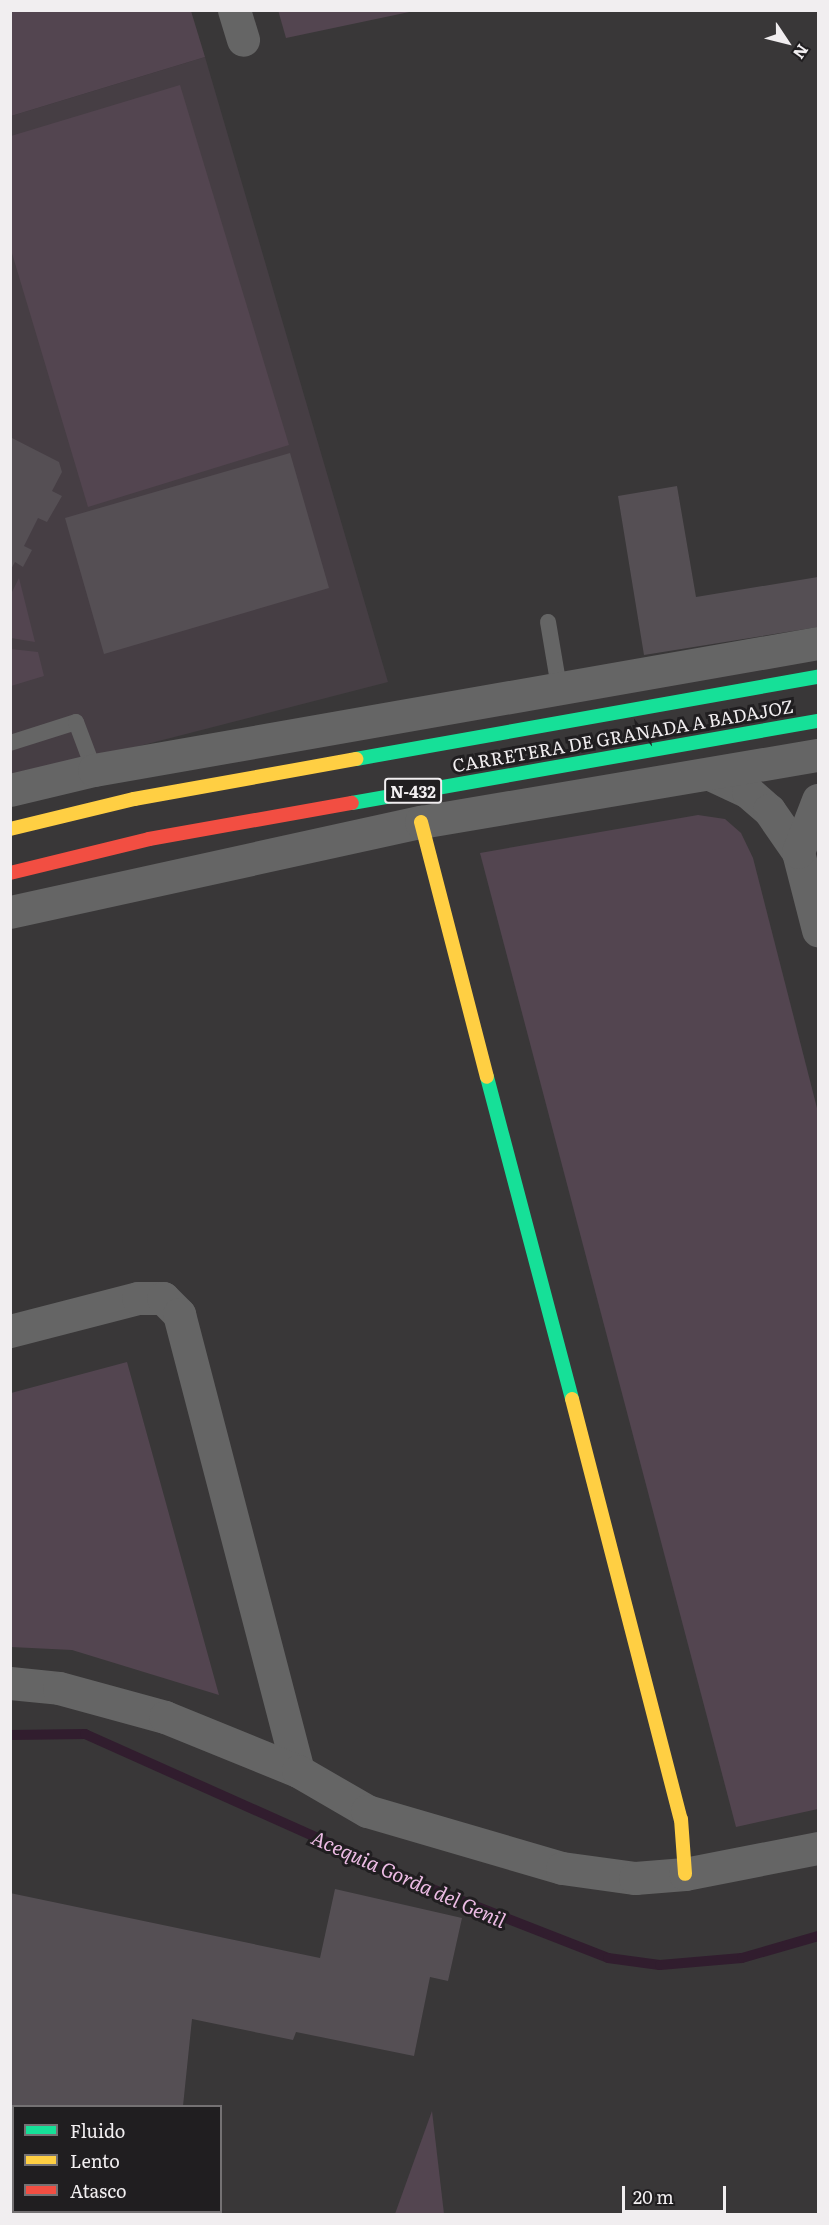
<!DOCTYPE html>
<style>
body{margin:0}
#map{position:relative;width:829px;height:2225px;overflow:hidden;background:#393738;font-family:Literata,serif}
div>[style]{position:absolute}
.built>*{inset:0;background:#463e44}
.green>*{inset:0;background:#534550}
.stream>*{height:10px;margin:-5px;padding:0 5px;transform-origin:5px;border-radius:5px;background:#311d2e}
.building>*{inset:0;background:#554f54}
.lane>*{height:16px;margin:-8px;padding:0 8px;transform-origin:8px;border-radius:8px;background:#656565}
.street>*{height:33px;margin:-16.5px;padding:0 16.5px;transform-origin:16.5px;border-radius:16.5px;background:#656565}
.fast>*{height:14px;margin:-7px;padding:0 7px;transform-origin:7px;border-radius:7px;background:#16e098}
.slow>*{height:14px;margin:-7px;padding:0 7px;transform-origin:7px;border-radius:7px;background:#ffcf43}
.jam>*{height:14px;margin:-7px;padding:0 7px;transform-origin:7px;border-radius:7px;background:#f24e42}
span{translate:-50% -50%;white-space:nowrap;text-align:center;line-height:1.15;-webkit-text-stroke:6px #201e20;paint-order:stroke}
.shield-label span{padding:2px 4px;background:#201e20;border:2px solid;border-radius:4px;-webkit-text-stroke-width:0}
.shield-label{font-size:16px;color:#f1eef0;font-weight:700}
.street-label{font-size:18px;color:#f1eef0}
.water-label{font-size:20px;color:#ecbbe4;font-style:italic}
.frame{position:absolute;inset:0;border:12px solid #f1eef0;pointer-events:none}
.legend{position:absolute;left:12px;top:2105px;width:210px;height:108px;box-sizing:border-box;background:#201e20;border:2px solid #747173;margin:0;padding:8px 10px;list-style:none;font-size:18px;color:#f1eef0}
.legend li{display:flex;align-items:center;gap:12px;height:30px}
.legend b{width:30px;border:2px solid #747173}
.north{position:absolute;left:757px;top:12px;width:60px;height:60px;-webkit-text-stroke:4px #201e20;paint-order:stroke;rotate:125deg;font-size:16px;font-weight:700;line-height:24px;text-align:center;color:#f1eef0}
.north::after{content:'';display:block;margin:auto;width:21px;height:27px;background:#f1eef0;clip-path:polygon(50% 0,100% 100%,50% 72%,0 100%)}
.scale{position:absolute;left:622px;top:2186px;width:104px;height:27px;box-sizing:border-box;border:3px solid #f1eef0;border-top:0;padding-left:8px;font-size:18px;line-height:21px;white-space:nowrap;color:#f1eef0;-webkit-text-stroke:4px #201e20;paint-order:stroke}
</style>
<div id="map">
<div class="built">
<i style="clip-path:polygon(205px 57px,388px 682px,11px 779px,11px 116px)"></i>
</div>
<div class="green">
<i style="clip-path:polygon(11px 10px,191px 11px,205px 57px,11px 116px)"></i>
<i style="clip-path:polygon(278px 10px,414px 10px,414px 11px,286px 38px)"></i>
<i style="clip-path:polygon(180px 85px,289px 445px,88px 507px,11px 250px,11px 136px)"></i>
<i style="clip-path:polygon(19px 578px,35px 642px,11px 638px,11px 594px)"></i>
<i style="clip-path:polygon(11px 649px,38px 652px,44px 676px,11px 686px)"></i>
<i style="clip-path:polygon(698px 815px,725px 819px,741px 833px,753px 858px,818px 1112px,818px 1809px,736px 1827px,480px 853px)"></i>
<i style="clip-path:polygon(127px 1362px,219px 1695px,72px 1650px,11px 1647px,11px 1393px)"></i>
<i style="clip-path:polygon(432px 2111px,444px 2214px,395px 2214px)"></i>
</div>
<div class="stream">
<i style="left:10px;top:1735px;width:75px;rotate:-0.8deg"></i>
<i style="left:85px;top:1734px;width:380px;rotate:24.1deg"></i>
<i style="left:432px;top:1889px;width:189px;rotate:21.4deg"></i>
<i style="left:608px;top:1958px;width:52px;rotate:7.7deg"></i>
<i style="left:660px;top:1965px;width:82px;rotate:-4.9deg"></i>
<i style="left:742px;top:1958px;width:79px;rotate:-16.1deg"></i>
</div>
<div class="building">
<i style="clip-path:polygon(10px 437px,59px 462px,62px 472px,52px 491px,62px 496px,47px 522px,38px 518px,24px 546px,32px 550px,23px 567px,15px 562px,10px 571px)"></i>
<i style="clip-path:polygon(290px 453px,329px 588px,104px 654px,65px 518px)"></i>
<i style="clip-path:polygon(677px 486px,696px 597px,818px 577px,818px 627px,644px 655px,618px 496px)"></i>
<i style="clip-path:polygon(335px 1889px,462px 1918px,448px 1981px,430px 1977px,414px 2056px,296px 2032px,293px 2040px,192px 2019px,183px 2106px,14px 2106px,10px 2209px,10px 1893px,320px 1958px)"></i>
<i style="clip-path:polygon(33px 2212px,82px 2212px,33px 2214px)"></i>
</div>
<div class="lane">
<i style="left:548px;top:622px;width:66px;rotate:80.4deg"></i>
<i style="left:10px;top:743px;width:69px;rotate:-17.7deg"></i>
<i style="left:76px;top:722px;width:51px;rotate:69.4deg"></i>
</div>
<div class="street">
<i style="left:234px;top:10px;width:31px;rotate:73deg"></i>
<i style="left:710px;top:774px;width:42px;rotate:25.3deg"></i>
<i style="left:748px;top:792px;width:28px;rotate:41deg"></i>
<i style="left:769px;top:810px;width:51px;rotate:55.4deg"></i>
<i style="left:798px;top:852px;width:81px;rotate:75.6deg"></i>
<i style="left:10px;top:790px;width:86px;rotate:-13.4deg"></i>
<i style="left:94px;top:770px;width:735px;rotate:-9.95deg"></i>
<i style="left:798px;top:852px;width:56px;rotate:-69deg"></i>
<i style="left:10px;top:912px;width:421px;rotate:-12.4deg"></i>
<i style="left:421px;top:822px;width:403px;rotate:-9.6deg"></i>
<i style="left:10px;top:1331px;width:132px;rotate:-14.5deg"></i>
<i style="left:138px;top:1298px;width:25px"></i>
<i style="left:163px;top:1298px;width:23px;rotate:45deg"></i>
<i style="left:179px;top:1314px;width:472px;rotate:75.4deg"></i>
<i style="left:10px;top:1683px;width:49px;rotate:5.8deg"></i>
<i style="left:59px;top:1688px;width:110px;rotate:15.3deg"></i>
<i style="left:165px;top:1717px;width:144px;rotate:22.1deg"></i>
<i style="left:298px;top:1771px;width:80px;rotate:30.1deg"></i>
<i style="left:367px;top:1811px;width:203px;rotate:16.3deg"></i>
<i style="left:562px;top:1868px;width:74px;rotate:7.8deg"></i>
<i style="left:635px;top:1878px;width:50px;rotate:-4.6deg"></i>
<i style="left:685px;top:1874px;width:136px;rotate:-11.1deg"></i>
</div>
<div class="fast">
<i style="left:356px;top:759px;width:469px;rotate:-10.1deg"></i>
<i style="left:352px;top:803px;width:473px;rotate:-10deg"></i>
<i style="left:487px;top:1077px;width:333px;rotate:75.2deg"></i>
</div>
<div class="slow">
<i style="left:421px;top:822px;width:263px;rotate:75.5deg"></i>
<i style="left:10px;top:829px;width:128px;rotate:-13.6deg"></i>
<i style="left:134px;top:799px;width:226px;rotate:-10.2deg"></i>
<i style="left:572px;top:1399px;width:434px;rotate:75.5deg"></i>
<i style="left:681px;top:1819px;width:55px;rotate:85.8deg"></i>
</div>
<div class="jam">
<i style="left:10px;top:873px;width:143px;rotate:-13.7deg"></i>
<i style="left:149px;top:839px;width:206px;rotate:-10.1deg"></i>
</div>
<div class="shield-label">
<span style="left:413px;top:791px">N-432</span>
</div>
<div class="street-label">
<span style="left:623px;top:736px;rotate:-10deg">CARRETERA DE GRANADA A BADAJOZ</span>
</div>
<div class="water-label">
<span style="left:409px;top:1878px;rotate:24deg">Acequia Gorda del Genil</span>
</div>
<div class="frame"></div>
<ul class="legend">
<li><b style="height:8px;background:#16e098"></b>Fluido</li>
<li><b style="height:8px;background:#ffcf43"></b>Lento</li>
<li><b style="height:8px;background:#f24e42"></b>Atasco</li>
</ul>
<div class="north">N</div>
<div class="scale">20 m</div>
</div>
